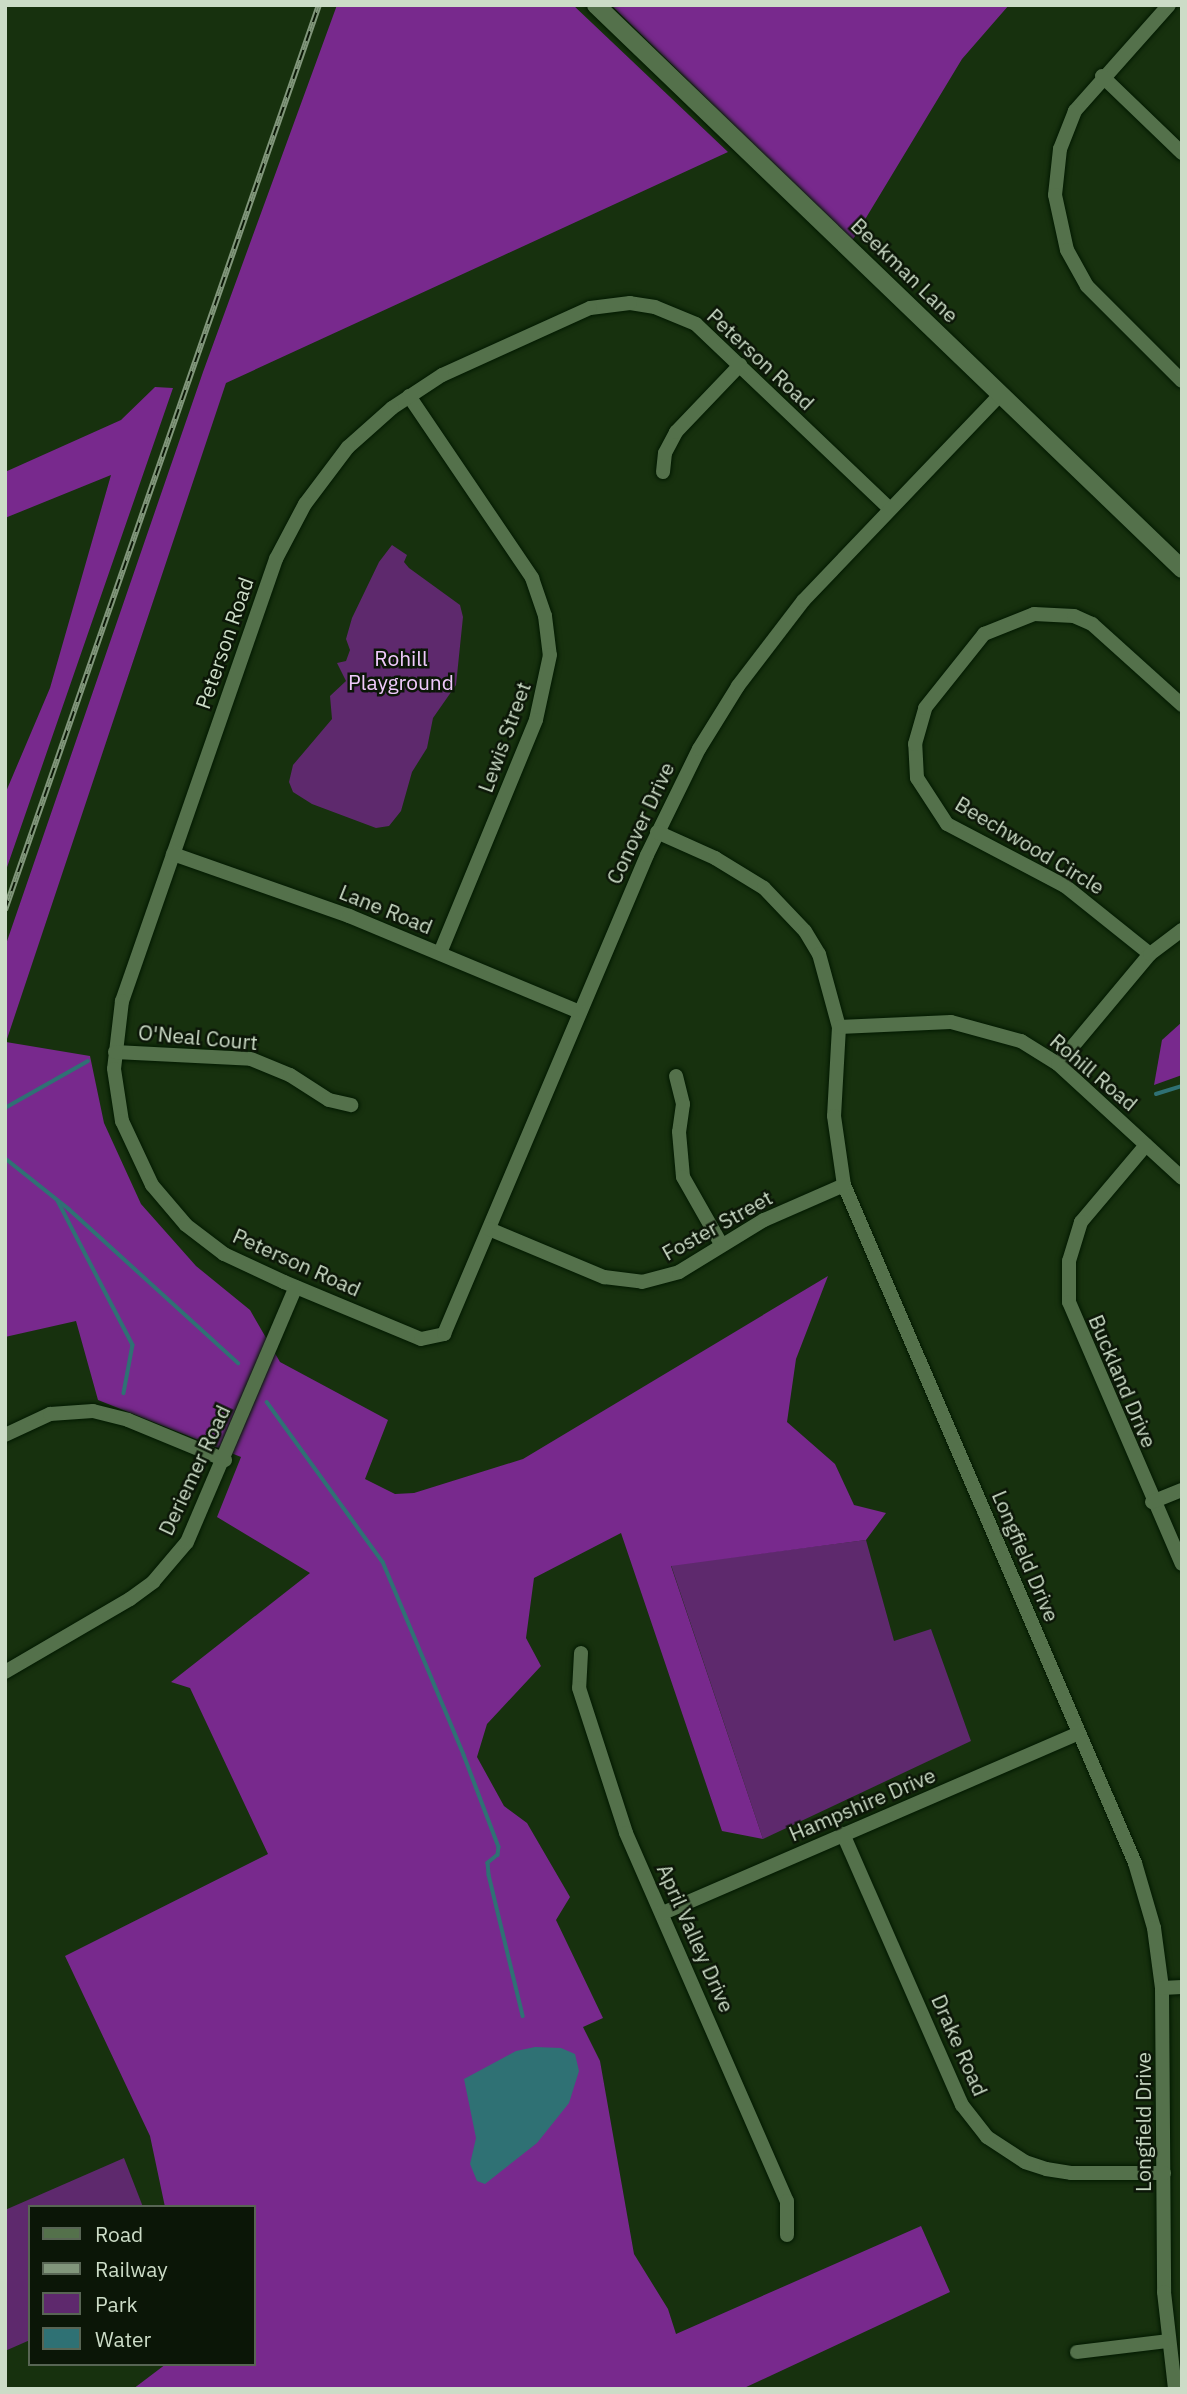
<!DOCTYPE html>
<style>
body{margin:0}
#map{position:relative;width:1187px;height:2394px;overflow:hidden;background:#17310e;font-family:"IBM Plex Sans",sans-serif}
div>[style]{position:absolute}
.green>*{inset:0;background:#5e296d}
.forest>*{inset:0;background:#78298d}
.water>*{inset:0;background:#2f7174}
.stream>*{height:3.5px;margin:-1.75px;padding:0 1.75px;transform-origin:1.75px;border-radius:1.75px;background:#2f7174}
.roads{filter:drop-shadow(0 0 2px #021900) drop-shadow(0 0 2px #021900)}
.street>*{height:14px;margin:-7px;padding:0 7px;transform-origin:7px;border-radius:7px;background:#54714b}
.secondary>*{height:18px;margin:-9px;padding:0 9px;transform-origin:9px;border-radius:9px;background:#54714b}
.rail>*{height:6px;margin-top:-3px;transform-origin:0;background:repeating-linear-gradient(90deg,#0b1607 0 10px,#81967b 0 20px);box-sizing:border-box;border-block:2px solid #81967b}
span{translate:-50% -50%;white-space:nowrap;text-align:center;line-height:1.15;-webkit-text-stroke:5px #0b1607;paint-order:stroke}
.street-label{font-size:21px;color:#ccdcc7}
.park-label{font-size:21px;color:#f0cafc}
.frame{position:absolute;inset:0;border:7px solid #ccdcc7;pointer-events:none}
.legend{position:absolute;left:28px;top:2205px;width:228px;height:161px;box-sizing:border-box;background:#0b1607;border:2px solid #586554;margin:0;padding:9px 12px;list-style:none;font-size:21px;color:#ccdcc7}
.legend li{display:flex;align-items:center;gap:14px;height:35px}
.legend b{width:35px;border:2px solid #586554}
</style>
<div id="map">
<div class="green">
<i style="clip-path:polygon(392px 545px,407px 555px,404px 562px,409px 568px,460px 605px,463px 617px,456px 685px,433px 718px,427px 748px,412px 772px,401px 811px,389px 826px,376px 828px,312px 804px,293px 792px,289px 782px,293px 765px,332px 719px,330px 696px,346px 681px,337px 663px,346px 661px,350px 650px,346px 639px,352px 618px,379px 562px)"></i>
<i style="clip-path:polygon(866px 1540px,894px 1641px,931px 1629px,971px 1741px,763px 1839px,671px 1565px)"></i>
<i style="clip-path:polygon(124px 2158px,143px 2207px,30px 2207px,30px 2340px,5px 2351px,5px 2210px)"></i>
</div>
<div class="forest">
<i style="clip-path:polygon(337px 5px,573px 5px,728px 152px,226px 383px,6px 1042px,90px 1056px,104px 1123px,141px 1204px,196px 1266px,250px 1310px,280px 1362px,388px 1420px,365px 1479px,395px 1494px,414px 1493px,523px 1459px,828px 1276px,796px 1359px,787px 1422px,835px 1464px,854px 1505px,886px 1513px,866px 1540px,671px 1566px,763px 1839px,722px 1831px,621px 1533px,534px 1578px,526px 1638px,541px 1666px,487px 1724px,477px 1757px,504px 1806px,527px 1823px,570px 1897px,556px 1920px,603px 2018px,583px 2027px,600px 2061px,634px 2254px,668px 2309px,676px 2334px,921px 2226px,950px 2292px,742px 2389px,133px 2389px,166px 2364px,254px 2364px,254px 2207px,165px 2207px,150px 2136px,65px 1956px,268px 1854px,190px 1688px,171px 1682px,310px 1573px,217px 1517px,241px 1457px,98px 1400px,76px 1321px,5px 1337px,5px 947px,203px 372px)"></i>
<i style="clip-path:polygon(611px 5px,1009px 5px,962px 59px,852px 241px)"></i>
<i style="clip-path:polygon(155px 387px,173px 388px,5px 873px,5px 794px,50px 688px,111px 475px,5px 518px,5px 472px,121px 420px)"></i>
<i style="clip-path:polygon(1182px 1022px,1182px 1075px,1154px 1085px,1162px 1040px)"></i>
</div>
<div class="water">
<i style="clip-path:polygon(535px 2047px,561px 2048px,575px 2054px,579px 2071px,569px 2103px,537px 2143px,485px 2184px,477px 2181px,470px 2164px,476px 2138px,464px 2079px,516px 2051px)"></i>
</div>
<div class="stream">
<i style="left:1156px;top:1094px;width:27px;rotate:-17deg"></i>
<i style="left:5px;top:1108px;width:95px;rotate:-29.5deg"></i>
<i style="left:5px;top:1158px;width:82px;rotate:38.6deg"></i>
<i style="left:69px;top:1209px;width:229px;rotate:42.3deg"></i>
<i style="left:58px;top:1201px;width:162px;rotate:62.5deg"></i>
<i style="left:133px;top:1345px;width:49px;rotate:100.6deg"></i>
<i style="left:267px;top:1402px;width:198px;rotate:54.1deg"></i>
<i style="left:383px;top:1562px;width:209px;rotate:67.2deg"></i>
<i style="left:464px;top:1755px;width:98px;rotate:69.2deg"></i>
<i style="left:499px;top:1847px;width:8px;rotate:97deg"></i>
<i style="left:498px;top:1855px;width:13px;rotate:141deg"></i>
<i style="left:488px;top:1863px;width:12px;rotate:85deg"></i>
<i style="left:489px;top:1875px;width:145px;rotate:76.4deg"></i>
</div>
<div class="roads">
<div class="street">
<i style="left:1169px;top:5px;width:142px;rotate:131.6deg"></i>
<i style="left:1075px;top:111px;width:41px;rotate:111.5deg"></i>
<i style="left:1060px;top:149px;width:46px;rotate:96.2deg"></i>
<i style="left:1055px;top:195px;width:56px;rotate:77.7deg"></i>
<i style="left:1067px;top:250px;width:41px;rotate:60.9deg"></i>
<i style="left:1087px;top:286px;width:134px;rotate:45deg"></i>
<i style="left:1102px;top:76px;width:111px;rotate:43.9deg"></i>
<i style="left:409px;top:396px;width:220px;rotate:55.9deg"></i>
<i style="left:532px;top:578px;width:40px;rotate:71.1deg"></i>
<i style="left:545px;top:616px;width:39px;rotate:83deg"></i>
<i style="left:550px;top:655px;width:66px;rotate:102.2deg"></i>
<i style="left:536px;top:720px;width:252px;rotate:112.4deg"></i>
<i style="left:663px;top:472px;width:19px;rotate:-84deg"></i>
<i style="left:665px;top:453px;width:24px;rotate:-62deg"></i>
<i style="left:676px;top:432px;width:93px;rotate:-46.3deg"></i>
<i style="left:890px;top:509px;width:268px;rotate:-136.4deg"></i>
<i style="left:696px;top:324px;width:44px;rotate:-157.5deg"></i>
<i style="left:655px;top:307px;width:25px;rotate:-171deg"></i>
<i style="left:630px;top:303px;width:40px;rotate:172.9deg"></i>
<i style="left:590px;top:308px;width:162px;rotate:155.6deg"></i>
<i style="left:442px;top:375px;width:60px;rotate:146.6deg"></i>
<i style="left:392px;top:408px;width:59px;rotate:138.4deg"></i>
<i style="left:348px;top:447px;width:71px;rotate:127deg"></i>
<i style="left:305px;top:504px;width:62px;rotate:117.8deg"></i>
<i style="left:276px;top:559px;width:468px;rotate:109.2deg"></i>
<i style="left:122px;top:1001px;width:68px;rotate:96.7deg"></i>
<i style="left:114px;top:1069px;width:53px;rotate:81.3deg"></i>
<i style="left:122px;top:1121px;width:71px;rotate:64.9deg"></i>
<i style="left:152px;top:1185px;width:52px;rotate:49.6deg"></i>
<i style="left:186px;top:1225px;width:48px;rotate:37.3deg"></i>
<i style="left:224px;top:1254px;width:66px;rotate:25deg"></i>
<i style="left:284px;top:1282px;width:148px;rotate:22.6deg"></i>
<i style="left:421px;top:1339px;width:24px;rotate:-12deg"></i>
<i style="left:444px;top:1334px;width:520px;rotate:-67.03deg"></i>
<i style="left:647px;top:855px;width:118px;rotate:-63.9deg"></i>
<i style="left:699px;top:749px;width:74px;rotate:-58.2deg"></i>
<i style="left:738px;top:686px;width:107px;rotate:-52.6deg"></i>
<i style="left:803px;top:601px;width:286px;rotate:-46.3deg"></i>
<i style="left:657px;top:832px;width:64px;rotate:24.1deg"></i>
<i style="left:715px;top:858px;width:57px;rotate:31.5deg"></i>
<i style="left:764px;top:888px;width:59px;rotate:46.4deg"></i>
<i style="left:805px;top:931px;width:27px;rotate:59deg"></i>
<i style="left:819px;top:954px;width:76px;rotate:74.7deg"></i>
<i style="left:839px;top:1027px;width:89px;rotate:93.2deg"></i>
<i style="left:834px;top:1116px;width:70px;rotate:81.8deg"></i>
<i style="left:844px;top:1185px;width:738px;rotate:66.77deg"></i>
<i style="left:1135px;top:1863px;width:68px;rotate:73.7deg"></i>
<i style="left:1154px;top:1928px;width:61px;rotate:82.4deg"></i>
<i style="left:1162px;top:1988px;width:304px;rotate:89.6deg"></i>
<i style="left:1164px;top:2292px;width:98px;rotate:83.5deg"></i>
<i style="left:173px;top:854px;width:187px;rotate:19.4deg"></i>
<i style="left:349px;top:916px;width:250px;rotate:22.6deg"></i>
<i style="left:1150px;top:954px;width:109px;rotate:-141.3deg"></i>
<i style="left:1065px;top:886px;width:133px;rotate:-152.3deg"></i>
<i style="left:947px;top:824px;width:55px;rotate:-123.1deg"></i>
<i style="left:917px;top:778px;width:34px;rotate:-93deg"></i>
<i style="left:915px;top:744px;width:37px;rotate:-74deg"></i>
<i style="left:925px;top:708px;width:95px;rotate:-51.4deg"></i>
<i style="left:984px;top:634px;width:54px;rotate:-21.8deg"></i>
<i style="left:1034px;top:614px;width:40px;rotate:2.9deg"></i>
<i style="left:1074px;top:616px;width:20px;rotate:24deg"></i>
<i style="left:1092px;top:624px;width:121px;rotate:42deg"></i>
<i style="left:839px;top:1027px;width:112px;rotate:-2.6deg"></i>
<i style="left:951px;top:1022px;width:73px;rotate:15.2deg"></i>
<i style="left:1021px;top:1041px;width:44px;rotate:31.9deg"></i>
<i style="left:1058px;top:1064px;width:168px;rotate:42.6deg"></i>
<i style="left:115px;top:1052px;width:136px;rotate:2.9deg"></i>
<i style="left:251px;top:1059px;width:42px;rotate:22.3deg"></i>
<i style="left:290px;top:1075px;width:46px;rotate:32.7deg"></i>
<i style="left:329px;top:1100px;width:23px;rotate:13deg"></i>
<i style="left:1058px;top:1064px;width:143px;rotate:-50.1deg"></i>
<i style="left:1150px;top:954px;width:40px;rotate:-37deg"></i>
<i style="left:676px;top:1076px;width:29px;rotate:76deg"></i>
<i style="left:683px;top:1104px;width:28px;rotate:98deg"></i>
<i style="left:679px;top:1132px;width:45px;rotate:84.9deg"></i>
<i style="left:683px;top:1177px;width:77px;rotate:60.4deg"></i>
<i style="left:1146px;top:1145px;width:101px;rotate:130.2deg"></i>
<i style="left:1081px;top:1222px;width:41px;rotate:107.1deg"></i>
<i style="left:1069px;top:1261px;width:41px;rotate:90deg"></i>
<i style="left:1069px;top:1302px;width:285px;rotate:66.7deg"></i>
<i style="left:489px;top:1229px;width:125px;rotate:22.7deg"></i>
<i style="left:604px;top:1277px;width:38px;rotate:7deg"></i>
<i style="left:642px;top:1282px;width:38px;rotate:-15deg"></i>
<i style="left:679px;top:1272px;width:100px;rotate:-31.5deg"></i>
<i style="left:764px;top:1220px;width:87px;rotate:-23.6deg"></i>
<i style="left:5px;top:1435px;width:50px;rotate:-25deg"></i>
<i style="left:50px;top:1414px;width:43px;rotate:-4deg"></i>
<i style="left:93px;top:1411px;width:36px;rotate:14deg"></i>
<i style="left:128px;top:1420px;width:105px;rotate:22.4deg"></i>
<i style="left:1152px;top:1502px;width:32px;rotate:-22deg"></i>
<i style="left:581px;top:1653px;width:35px;rotate:93deg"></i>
<i style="left:579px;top:1688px;width:152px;rotate:72deg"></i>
<i style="left:626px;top:1833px;width:402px;rotate:66.4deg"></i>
<i style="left:787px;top:2201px;width:34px;rotate:90deg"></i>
<i style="left:5px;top:1672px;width:145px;rotate:-30.3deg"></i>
<i style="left:130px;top:1599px;width:29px;rotate:-36deg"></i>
<i style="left:153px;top:1582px;width:52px;rotate:-49.6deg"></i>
<i style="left:187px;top:1542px;width:277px;rotate:-66.9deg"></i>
<i style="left:843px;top:1834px;width:296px;rotate:66.3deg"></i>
<i style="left:962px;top:2105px;width:41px;rotate:52deg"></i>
<i style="left:987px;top:2137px;width:45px;rotate:33.3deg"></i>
<i style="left:1025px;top:2162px;width:22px;rotate:18deg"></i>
<i style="left:1046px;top:2169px;width:25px;rotate:9deg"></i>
<i style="left:1071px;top:2173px;width:93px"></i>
<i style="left:663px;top:1913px;width:453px;rotate:-23.4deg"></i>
<i style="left:1162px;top:1988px;width:20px;rotate:-3deg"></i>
<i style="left:1077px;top:2352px;width:92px;rotate:-6.9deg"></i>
</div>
<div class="secondary">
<i style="left:596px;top:5px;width:813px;rotate:43.9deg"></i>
</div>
</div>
<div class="rail">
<i style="left:5px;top:910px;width:958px;rotate:-70.87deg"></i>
</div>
<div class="street-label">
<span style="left:905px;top:270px;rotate:44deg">Beekman Lane</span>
<span style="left:761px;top:359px;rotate:43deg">Peterson Road</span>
<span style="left:224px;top:643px;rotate:-71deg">Peterson Road</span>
<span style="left:504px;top:737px;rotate:-70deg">Lewis Street</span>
<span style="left:640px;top:823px;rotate:-65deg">Conover Drive</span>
<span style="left:1030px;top:845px;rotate:31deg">Beechwood Circle</span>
<span style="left:386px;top:909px;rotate:22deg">Lane Road</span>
<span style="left:198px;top:1037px;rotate:5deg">O'Neal Court</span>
<span style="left:1094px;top:1072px;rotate:40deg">Rohill Road</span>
<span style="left:717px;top:1225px;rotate:-29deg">Foster Street</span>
<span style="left:297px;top:1262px;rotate:24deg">Peterson Road</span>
<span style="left:1123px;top:1381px;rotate:67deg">Buckland Drive</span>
<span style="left:194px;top:1470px;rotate:-65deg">Deriemer Road</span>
<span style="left:1026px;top:1556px;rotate:67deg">Longfield Drive</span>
<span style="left:862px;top:1804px;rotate:-23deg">Hampshire Drive</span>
<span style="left:696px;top:1938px;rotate:66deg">April Valley Drive</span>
<span style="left:960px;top:2045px;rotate:66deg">Drake Road</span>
<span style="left:1143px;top:2122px;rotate:-90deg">Longfield Drive</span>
</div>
<div class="park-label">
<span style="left:401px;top:670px">Rohill<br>Playground</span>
</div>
<div class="frame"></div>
<ul class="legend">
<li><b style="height:9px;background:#54714b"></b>Road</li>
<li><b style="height:9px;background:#81967b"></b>Railway</li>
<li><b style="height:19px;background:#5e296d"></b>Park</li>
<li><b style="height:19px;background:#2f7174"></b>Water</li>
</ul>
</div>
